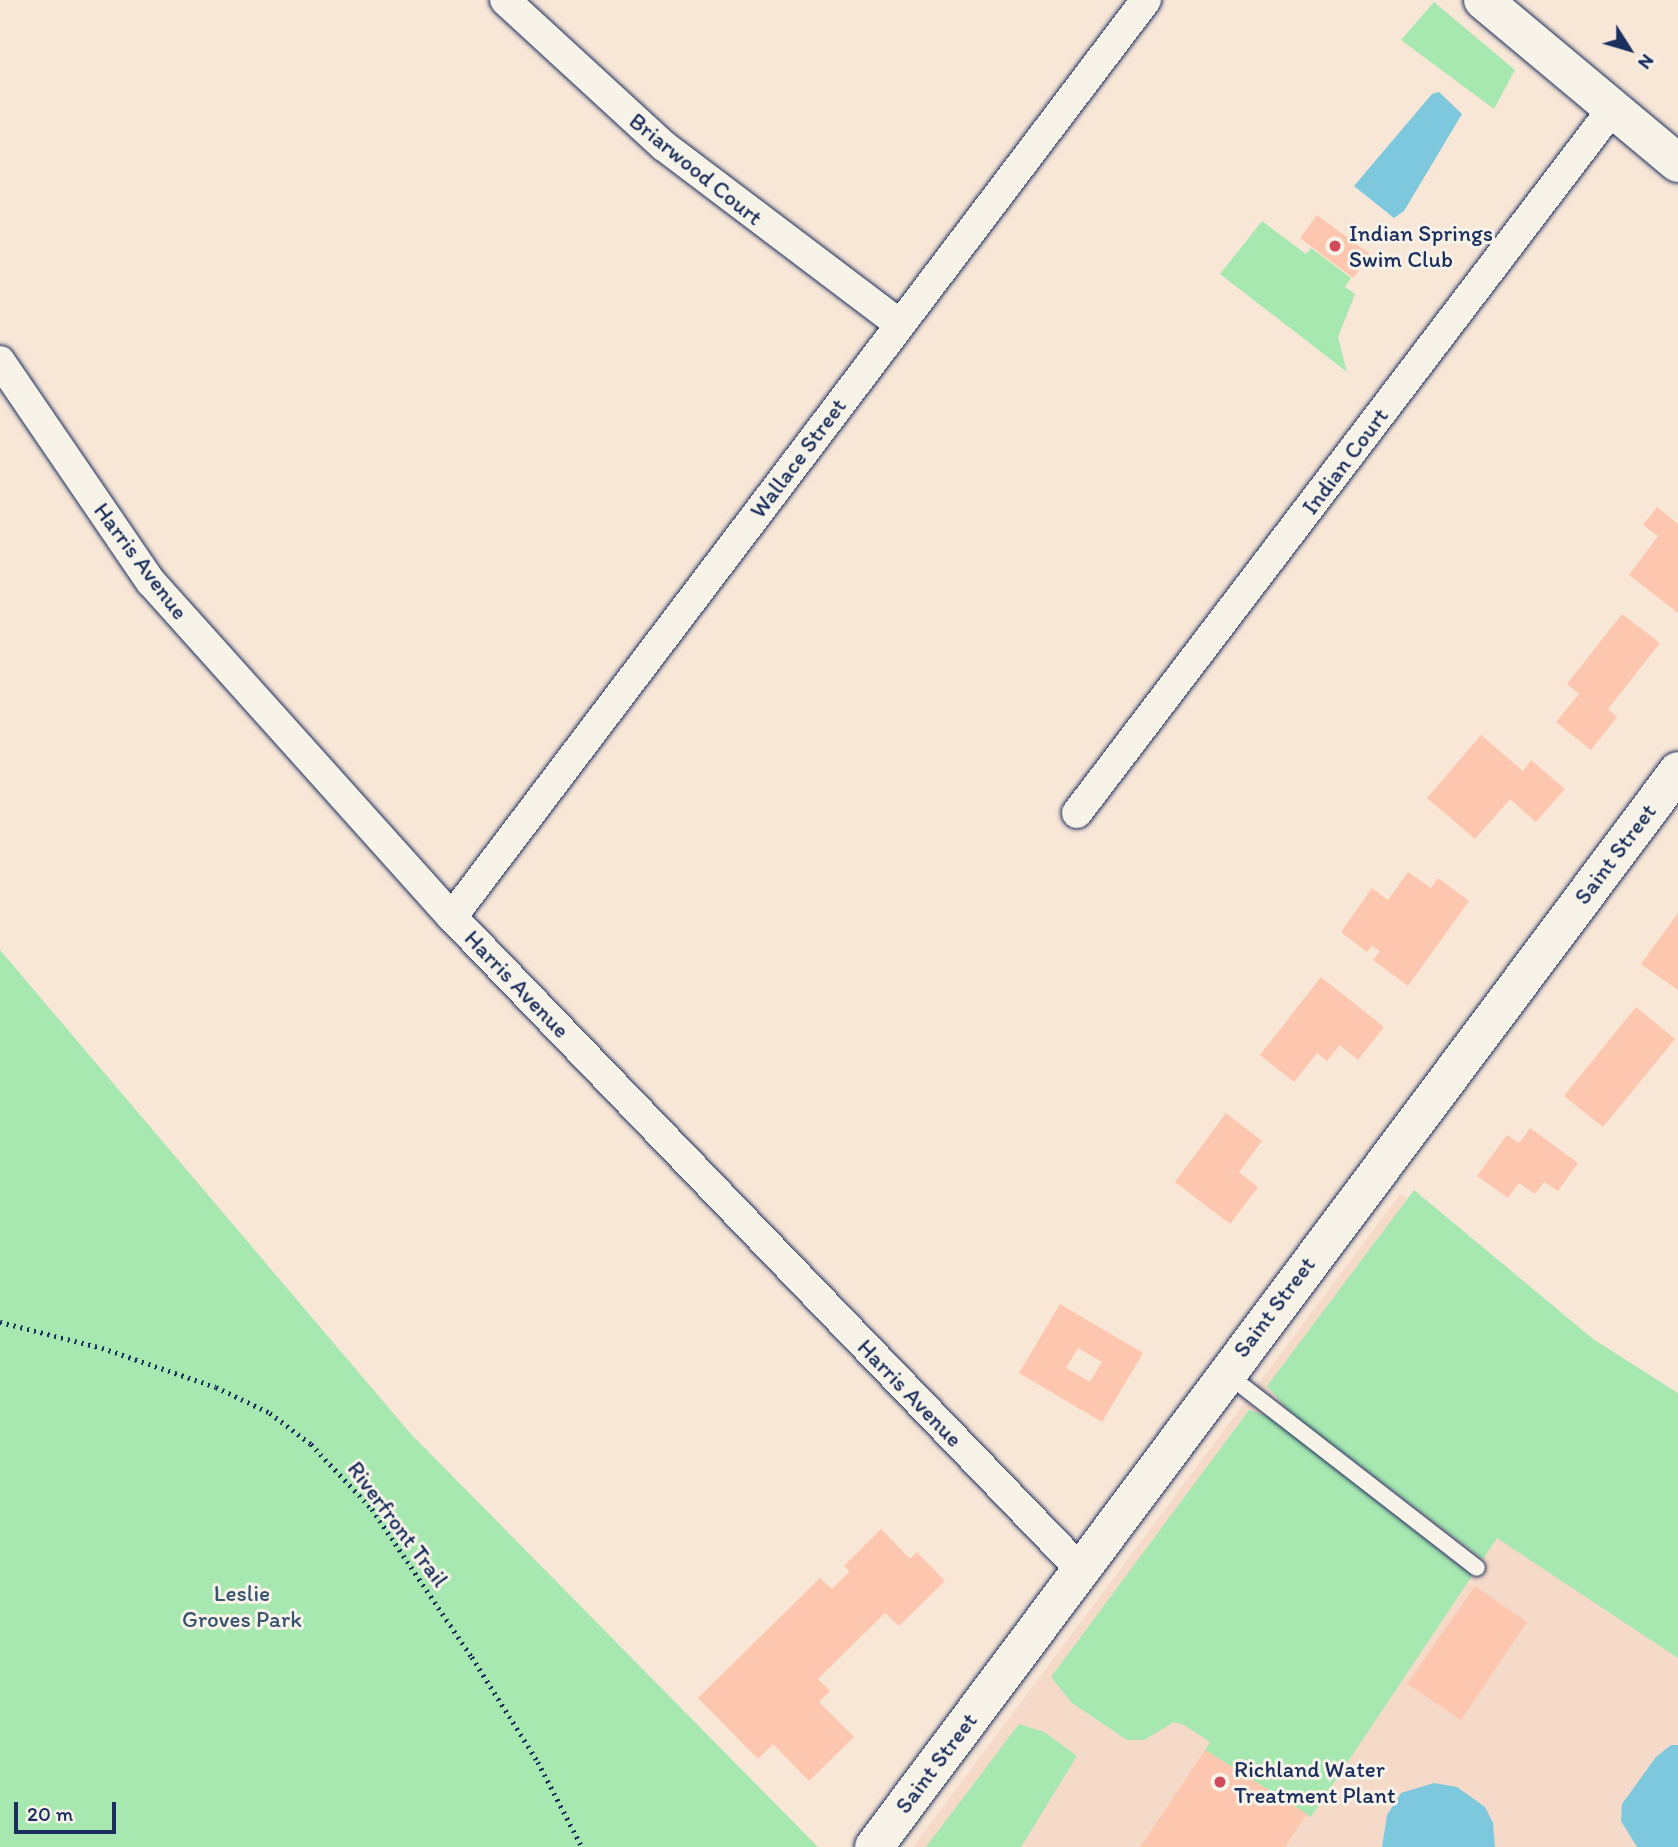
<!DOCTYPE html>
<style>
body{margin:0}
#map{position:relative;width:1678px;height:1847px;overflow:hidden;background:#f8e6d7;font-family:Itim,sans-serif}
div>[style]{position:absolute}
.built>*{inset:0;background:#f5dac9}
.green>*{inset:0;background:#a7e8b1}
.water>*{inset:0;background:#7dc8dd}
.building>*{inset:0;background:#fcc7ae}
.path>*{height:4.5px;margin-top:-2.25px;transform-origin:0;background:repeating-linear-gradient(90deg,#1b2f5e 0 2px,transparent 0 7px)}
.roads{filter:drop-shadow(0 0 2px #1b2f5e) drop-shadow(0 0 2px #1b2f5e)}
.lane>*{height:16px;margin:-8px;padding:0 8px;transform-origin:8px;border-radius:8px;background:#f7f3e8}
.street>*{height:30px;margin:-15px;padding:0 15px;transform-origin:15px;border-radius:15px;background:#f7f3e8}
.secondary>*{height:38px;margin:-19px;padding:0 19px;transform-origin:19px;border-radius:19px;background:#f7f3e8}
.dots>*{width:19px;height:19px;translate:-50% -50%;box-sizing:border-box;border:4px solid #f7f3e8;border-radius:50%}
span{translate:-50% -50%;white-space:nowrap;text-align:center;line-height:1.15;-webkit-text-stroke:6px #f7f3e8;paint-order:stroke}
.street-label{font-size:23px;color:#1b2f5e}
.poi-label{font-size:23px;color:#1b2f5e}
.left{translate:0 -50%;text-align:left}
.park-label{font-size:23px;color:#37546f}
.north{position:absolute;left:1594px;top:14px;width:70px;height:70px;-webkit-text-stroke:5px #f7f3e8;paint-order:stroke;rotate:127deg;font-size:19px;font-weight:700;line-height:28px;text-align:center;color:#1b2f5e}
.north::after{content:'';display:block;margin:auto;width:24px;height:32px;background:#1b2f5e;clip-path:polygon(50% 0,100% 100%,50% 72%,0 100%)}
.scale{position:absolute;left:14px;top:1802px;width:102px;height:32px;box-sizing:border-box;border:4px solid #1b2f5e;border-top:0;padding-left:9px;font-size:21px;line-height:24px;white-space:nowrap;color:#1b2f5e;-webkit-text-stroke:5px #f7f3e8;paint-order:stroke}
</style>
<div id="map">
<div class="built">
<i style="clip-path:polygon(1400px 1194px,1678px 1403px,1678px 1847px,913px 1847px)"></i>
</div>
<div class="green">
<i style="clip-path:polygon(1434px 2px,1515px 70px,1494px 109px,1401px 40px)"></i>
<i style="clip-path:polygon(1262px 221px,1306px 254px,1311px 248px,1351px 278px,1345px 287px,1355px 294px,1338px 337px,1347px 372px,1220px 274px)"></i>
<i style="clip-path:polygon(0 950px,410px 1433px,818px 1847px,0 1847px)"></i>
<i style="clip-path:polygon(1414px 1190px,1593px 1339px,1678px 1393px,1678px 1658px,1497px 1538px,1483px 1559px,1290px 1412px,1267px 1386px)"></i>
<i style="clip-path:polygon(1249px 1410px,1270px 1417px,1472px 1576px,1311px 1817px,1205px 1750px,1210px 1742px,1184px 1725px,1174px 1722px,1144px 1740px,1127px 1740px,1072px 1703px,1051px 1677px)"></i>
<i style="clip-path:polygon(1019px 1724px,1044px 1732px,1077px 1756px,1021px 1847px,926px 1847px)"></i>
</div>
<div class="water">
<i style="clip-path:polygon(1439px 92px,1462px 114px,1404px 211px,1394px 218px,1354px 186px,1432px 94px)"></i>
<i style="clip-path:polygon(1671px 1745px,1678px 1745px,1678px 1847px,1637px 1847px,1621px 1821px,1622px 1804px,1656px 1757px)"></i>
<i style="clip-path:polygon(1434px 1783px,1457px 1787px,1485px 1807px,1493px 1823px,1495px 1847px,1382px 1847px,1387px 1815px,1401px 1793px)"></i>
</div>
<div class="building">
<i style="clip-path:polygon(1317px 215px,1371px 255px,1353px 278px,1300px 238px)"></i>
<i style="clip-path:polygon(1657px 507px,1678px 524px,1678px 613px,1629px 575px,1658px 536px,1643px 525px)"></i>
<i style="clip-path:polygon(1622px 614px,1660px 643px,1608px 709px,1617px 717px,1591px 750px,1556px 722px,1579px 694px,1567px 684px)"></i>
<i style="clip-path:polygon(1481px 735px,1523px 771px,1531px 760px,1565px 789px,1536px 822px,1510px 799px,1475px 839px,1427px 798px)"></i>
<i style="clip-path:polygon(1408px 872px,1431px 888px,1438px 878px,1469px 901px,1408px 986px,1373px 960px,1380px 951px,1372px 946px,1367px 952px,1341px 932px,1372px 888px,1388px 900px)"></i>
<i style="clip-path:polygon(1678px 913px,1678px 990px,1641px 964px)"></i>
<i style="clip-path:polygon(1321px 977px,1384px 1027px,1358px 1060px,1340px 1045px,1327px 1061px,1317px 1053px,1294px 1082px,1260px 1055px)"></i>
<i style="clip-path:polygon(1636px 1007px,1675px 1039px,1603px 1127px,1564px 1096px)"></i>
<i style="clip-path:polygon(1226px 1113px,1262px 1141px,1239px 1172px,1258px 1187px,1230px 1224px,1175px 1182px)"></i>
<i style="clip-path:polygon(1530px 1128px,1578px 1163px,1558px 1191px,1544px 1182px,1535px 1194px,1519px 1183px,1508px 1198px,1477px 1176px,1507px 1135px,1519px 1143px)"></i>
<i style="clip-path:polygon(evenodd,1060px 1304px,1143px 1353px,1102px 1422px,1019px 1373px,1060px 1304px,1078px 1348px,1102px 1362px,1090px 1382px,1066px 1368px,1078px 1348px)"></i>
<i style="clip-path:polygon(881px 1529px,910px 1559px,917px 1552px,945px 1581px,899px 1626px,885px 1613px,818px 1679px,830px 1691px,819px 1702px,854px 1737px,809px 1781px,773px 1744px,758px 1759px,698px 1698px,820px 1578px,832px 1589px,850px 1571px,844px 1566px)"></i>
<i style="clip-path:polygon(1475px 1586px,1527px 1622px,1461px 1720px,1407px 1684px)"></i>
<i style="clip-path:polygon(1205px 1750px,1307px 1814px,1285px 1847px,1140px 1847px)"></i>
</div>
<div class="path">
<i style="left:0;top:1322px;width:105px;rotate:14.3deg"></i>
<i style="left:102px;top:1348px;width:120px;rotate:18.9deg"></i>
<i style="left:216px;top:1387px;width:60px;rotate:25.7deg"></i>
<i style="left:270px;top:1413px;width:51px;rotate:37.1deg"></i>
<i style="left:311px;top:1444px;width:89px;rotate:46.8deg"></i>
<i style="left:372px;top:1509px;width:179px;rotate:56deg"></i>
<i style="left:472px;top:1657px;width:124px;rotate:57.8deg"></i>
<i style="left:538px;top:1762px;width:96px;rotate:62.6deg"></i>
</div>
<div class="roads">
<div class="lane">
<i style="left:1227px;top:1374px;width:316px;rotate:37.8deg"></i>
</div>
<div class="street">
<i style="left:505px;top:0;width:216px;rotate:42.6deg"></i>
<i style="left:664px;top:146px;width:295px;rotate:37.1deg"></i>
<i style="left:0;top:361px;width:268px;rotate:55.7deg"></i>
<i style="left:151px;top:582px;width:450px;rotate:48.1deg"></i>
<i style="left:452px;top:917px;width:905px;rotate:46.07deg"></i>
<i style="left:1077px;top:813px;width:886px;rotate:-52.75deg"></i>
<i style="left:452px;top:917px;width:1150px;rotate:-52.88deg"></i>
</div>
<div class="secondary">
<i style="left:1483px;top:0;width:254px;rotate:39.9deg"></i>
<i style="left:874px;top:1847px;width:1343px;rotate:-53.23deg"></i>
</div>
</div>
<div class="dots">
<i style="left:1335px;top:246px;background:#d1495b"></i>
<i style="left:1220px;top:1782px;background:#d1495b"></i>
</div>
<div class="street-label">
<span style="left:696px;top:169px;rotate:39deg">Briarwood Court</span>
<span style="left:798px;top:458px;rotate:-53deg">Wallace Street</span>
<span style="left:1345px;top:461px;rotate:-53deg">Indian Court</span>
<span style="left:141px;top:561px;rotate:53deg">Harris Avenue</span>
<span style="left:1615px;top:854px;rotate:-53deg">Saint Street</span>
<span style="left:517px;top:984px;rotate:46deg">Harris Avenue</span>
<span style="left:1274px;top:1307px;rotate:-53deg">Saint Street</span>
<span style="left:910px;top:1393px;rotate:46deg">Harris Avenue</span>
<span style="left:398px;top:1524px;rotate:53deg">Riverfront Trail</span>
<span style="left:936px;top:1763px;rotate:-53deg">Saint Street</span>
</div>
<div class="poi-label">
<span class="left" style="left:1349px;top:246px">Indian Springs<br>Swim Club</span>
<span class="left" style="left:1234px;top:1782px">Richland Water<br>Treatment Plant</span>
</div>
<div class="park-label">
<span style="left:242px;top:1606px">Leslie<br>Groves Park</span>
</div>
<div class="north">N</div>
<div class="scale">20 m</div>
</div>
